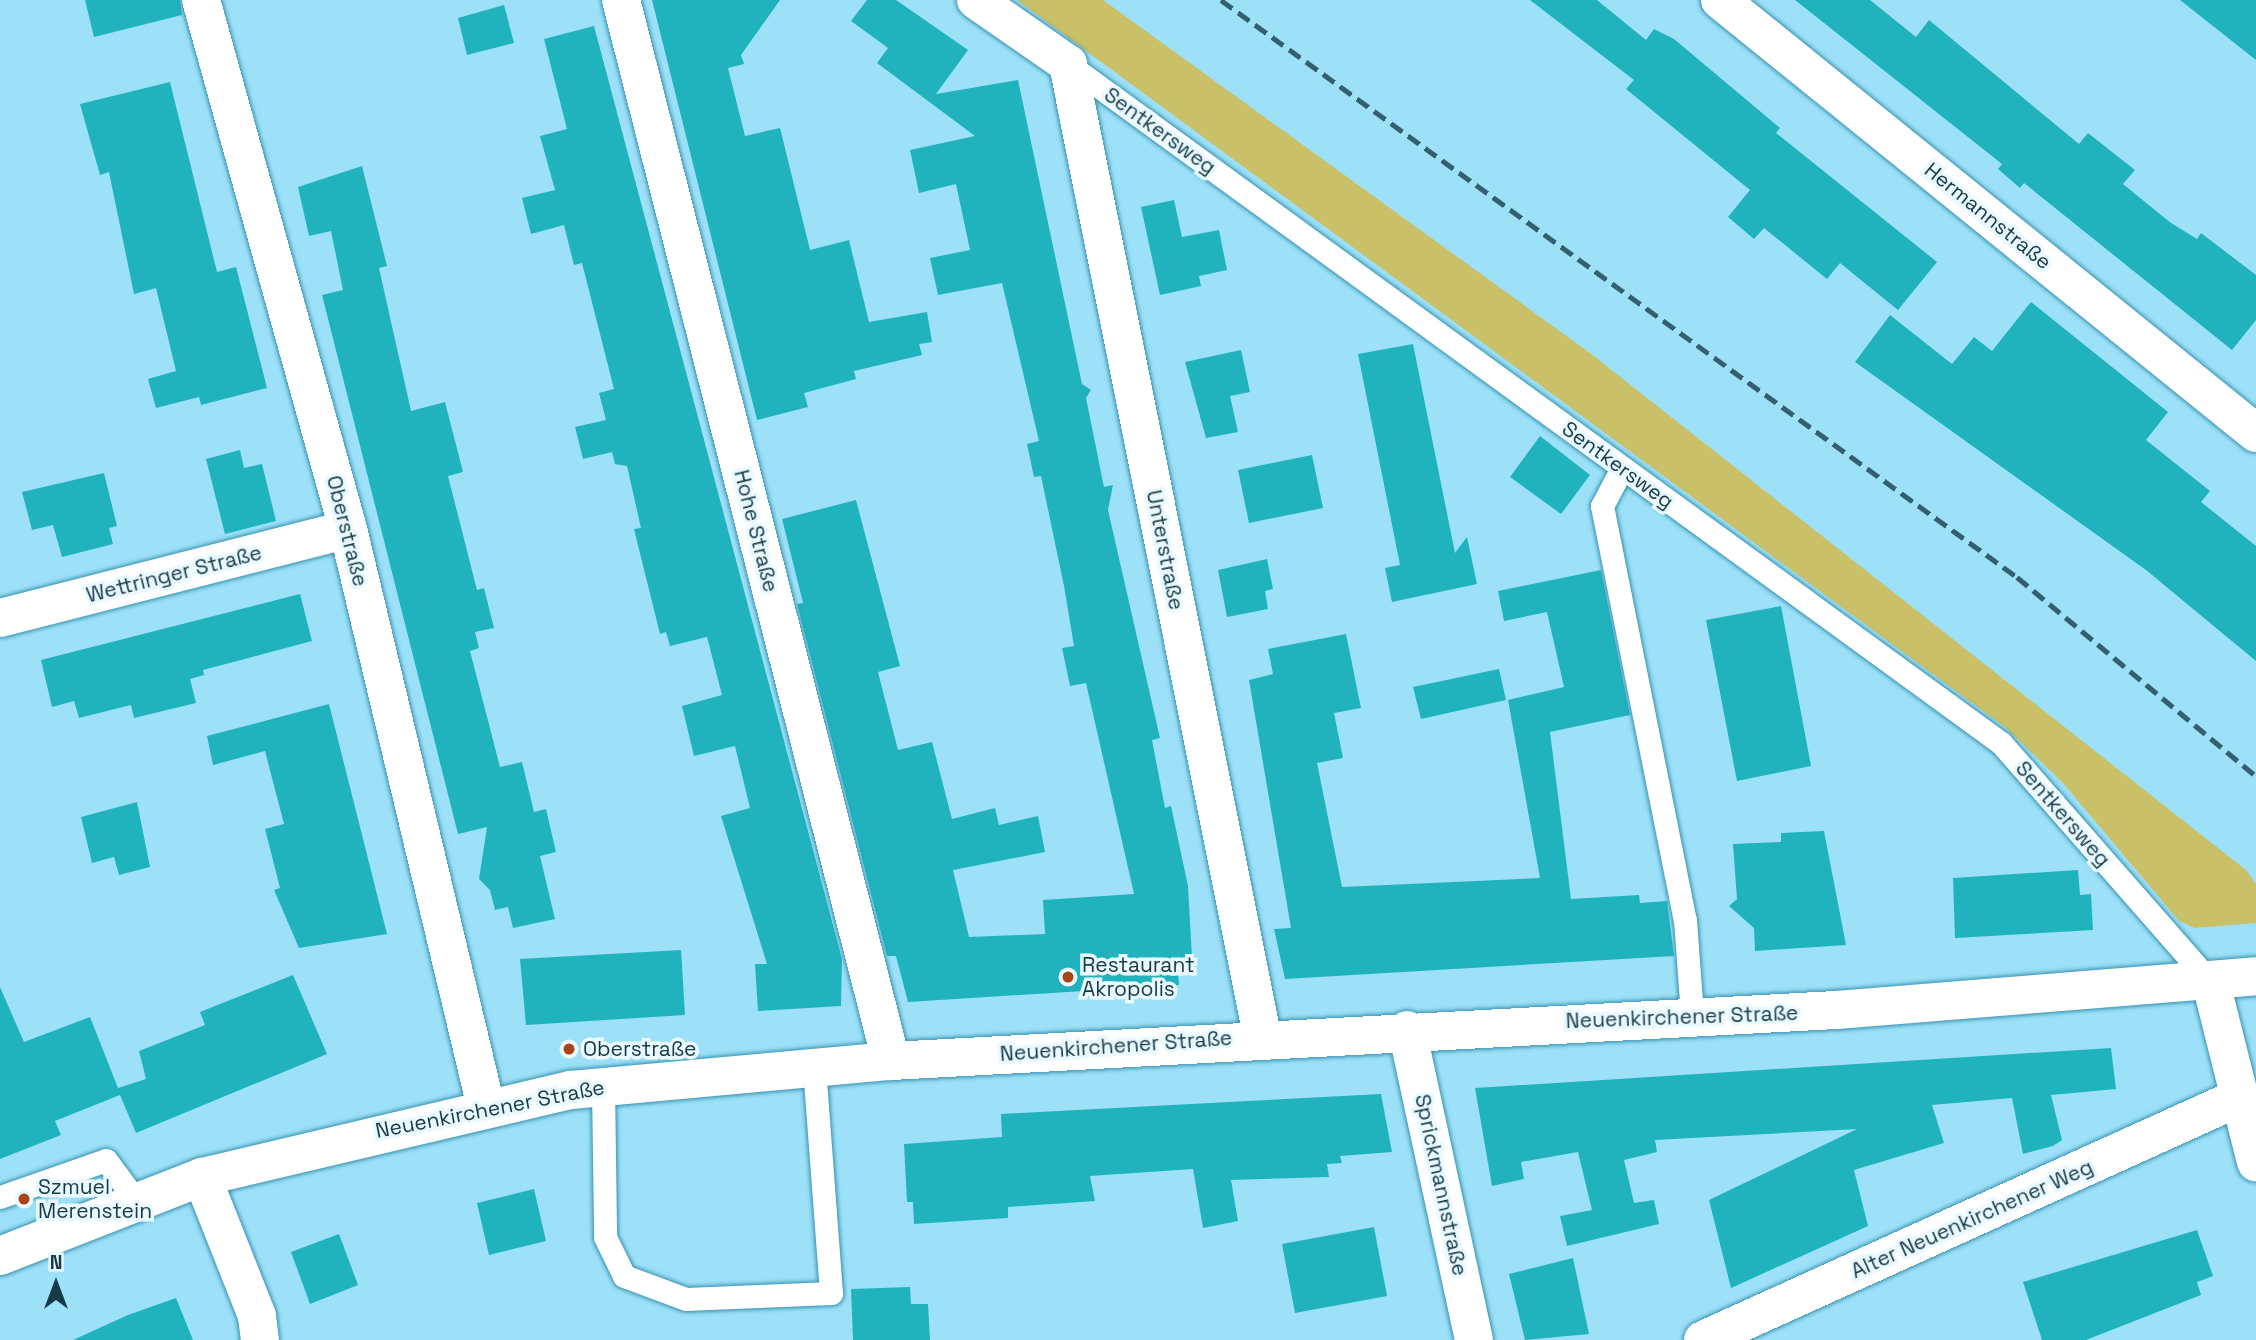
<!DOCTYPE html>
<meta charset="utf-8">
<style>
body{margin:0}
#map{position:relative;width:2256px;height:1340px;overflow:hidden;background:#9de1f9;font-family:"Space Grotesk",sans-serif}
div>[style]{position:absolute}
.green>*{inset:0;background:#cac068}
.building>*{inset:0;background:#20b3bd}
.roads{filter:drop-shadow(0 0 2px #3792af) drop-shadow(0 0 2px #3792af)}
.service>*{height:23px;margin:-11.5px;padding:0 11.5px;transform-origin:11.5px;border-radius:11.5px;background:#fff}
.minor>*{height:38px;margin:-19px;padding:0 19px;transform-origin:19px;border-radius:19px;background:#fff}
.tertiary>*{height:38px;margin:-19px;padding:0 19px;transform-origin:19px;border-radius:19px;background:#fff}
.rail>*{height:5px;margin-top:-2.5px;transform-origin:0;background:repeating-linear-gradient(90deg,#335f6e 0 14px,transparent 0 21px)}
.dots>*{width:19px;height:19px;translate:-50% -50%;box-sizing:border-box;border:4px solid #e9f9ff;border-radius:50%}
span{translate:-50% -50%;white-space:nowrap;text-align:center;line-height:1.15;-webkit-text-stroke:7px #e9f9ff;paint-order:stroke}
.street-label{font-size:21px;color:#163b47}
.poi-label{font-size:21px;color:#163b47}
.left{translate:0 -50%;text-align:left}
.north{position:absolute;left:21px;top:1249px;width:70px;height:70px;-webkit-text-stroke:5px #e9f9ff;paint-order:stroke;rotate:0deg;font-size:19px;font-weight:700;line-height:28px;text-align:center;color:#163b47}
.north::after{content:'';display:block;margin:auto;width:24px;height:32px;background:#163b47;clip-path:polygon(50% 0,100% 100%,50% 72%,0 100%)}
</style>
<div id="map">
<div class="green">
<i style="clip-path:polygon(1017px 0,1103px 0,1590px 353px,2246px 870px,2256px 884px,2256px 923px,2195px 928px,2179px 921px,2063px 783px,2006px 728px)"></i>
</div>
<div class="building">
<i style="clip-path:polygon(85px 0,180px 0,182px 15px,94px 37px)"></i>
<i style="clip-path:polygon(652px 0,780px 0,741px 55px,744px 64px,728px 68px,745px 136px,780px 128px,810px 250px,849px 240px,869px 322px,927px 312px,932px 342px,919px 344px,922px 355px,854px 371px,856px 379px,804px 393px,808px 407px,757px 420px)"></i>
<i style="clip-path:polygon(867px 0,896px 0,968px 50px,936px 94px,1018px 80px,1082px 384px,1091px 390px,1086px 398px,1104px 487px,1113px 485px,1108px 510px,1160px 738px,1152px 740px,1165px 808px,1171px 806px,1188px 886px,1192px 958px,1177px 959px,1179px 985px,908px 1002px,896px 956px,887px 956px,797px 604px,803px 603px,782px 519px,856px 500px,900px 666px,878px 672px,898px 750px,932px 742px,952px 819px,995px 808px,999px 825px,1038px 816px,1045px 852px,953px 870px,969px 937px,1045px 934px,1043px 900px,1134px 894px,1086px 683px,1070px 686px,1062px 648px,1074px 646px,1064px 586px,1041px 476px,1034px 477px,1027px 444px,1039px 441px,1002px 283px,938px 295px,930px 258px,970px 250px,956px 184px,919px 193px,910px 150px,975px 136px,877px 63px,888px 48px,851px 21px)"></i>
<i style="clip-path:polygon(1530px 0,1597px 0,1646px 40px,1654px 29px,1674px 39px,1780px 128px,1776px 133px,1937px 262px,1898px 310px,1840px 263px,1827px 279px,1764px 228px,1754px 239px,1728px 217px,1750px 190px,1626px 89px,1634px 80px)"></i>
<i style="clip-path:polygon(1795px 0,1870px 0,1916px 37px,1929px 20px,2079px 144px,2088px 133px,2135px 170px,2123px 184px,2171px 223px,2197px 239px,2201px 233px,2256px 275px,2256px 320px,2232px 350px,2024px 183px,2020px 188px,1998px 169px,2002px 164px)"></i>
<i style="clip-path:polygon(2180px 0,2256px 0,2256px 60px)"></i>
<i style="clip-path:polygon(504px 5px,514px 43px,467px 55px,458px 18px)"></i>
<i style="clip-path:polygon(594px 26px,842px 959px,841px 1006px,758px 1011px,755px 964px,767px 964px,721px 816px,750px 808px,735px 746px,694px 756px,682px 706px,722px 695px,707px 637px,670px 646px,666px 632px,660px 634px,634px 529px,641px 528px,627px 466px,615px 464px,612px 452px,583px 459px,575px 427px,606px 420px,599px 393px,614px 389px,582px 263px,574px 265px,564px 225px,531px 234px,522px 198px,555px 190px,540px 136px,567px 129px,544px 39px)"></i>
<i style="clip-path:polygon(170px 82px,217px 272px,236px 267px,267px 388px,201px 405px,199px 397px,156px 408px,148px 379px,176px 371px,156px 288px,134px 294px,109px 172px,100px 175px,80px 104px)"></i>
<i style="clip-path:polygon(362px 166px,387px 266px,379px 268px,411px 411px,445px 402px,463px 472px,448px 476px,477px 590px,484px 588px,494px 628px,475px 632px,479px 648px,470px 651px,500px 767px,522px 762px,534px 812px,546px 809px,556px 852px,540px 856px,555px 919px,513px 928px,508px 907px,495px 910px,490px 890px,479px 879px,487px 827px,458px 834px,322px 295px,343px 290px,331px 231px,309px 236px,298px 187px)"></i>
<i style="clip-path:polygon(1174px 200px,1182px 237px,1219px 230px,1227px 270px,1199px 276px,1201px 286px,1160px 295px,1141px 207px)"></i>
<i style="clip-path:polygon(2031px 302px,2168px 412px,2146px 440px,2210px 491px,2201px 502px,2256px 546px,2256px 661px,2146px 570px,1855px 362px,1890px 315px,1952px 364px,1974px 337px,1992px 351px)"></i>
<i style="clip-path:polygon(1413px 344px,1455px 553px,1467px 537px,1477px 584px,1392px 602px,1385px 568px,1400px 565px,1358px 354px)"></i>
<i style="clip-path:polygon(1241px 350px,1250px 392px,1230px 396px,1238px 432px,1206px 438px,1185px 362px)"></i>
<i style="clip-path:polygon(1540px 436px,1590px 475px,1561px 514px,1510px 477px)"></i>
<i style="clip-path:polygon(240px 450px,244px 468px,262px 464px,276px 521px,225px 534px,206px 459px)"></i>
<i style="clip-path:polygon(1312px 455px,1323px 508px,1249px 523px,1238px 470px)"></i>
<i style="clip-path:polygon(104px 473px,117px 526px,109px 528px,113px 544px,62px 557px,53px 525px,32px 530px,22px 492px)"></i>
<i style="clip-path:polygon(1267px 559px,1273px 589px,1265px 591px,1268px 609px,1227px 617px,1218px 570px)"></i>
<i style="clip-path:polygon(1601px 570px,1630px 715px,1550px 732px,1571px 899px,1639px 895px,1640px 903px,1667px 901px,1674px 956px,1285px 979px,1274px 929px,1291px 928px,1249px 680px,1273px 674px,1268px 649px,1346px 634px,1361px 708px,1334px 713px,1343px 758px,1317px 763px,1342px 887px,1540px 878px,1508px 700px,1564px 687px,1547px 612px,1504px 621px,1498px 591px)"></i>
<i style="clip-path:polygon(300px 594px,312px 641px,203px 670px,204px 675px,190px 679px,196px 703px,134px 718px,131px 705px,79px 718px,74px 701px,52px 707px,41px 660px)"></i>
<i style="clip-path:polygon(1781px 606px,1811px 766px,1737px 781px,1706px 620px)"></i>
<i style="clip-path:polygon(1499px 669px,1506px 700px,1421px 719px,1413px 687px)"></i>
<i style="clip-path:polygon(329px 704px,387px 934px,299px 948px,274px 890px,280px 888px,265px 829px,284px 824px,265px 751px,213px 765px,207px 736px)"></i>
<i style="clip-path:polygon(137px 802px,150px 867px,119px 875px,114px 857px,92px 863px,81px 817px)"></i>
<i style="clip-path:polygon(1824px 831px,1846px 945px,1755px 951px,1754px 928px,1729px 906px,1737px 899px,1733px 844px,1781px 842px,1781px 833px)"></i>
<i style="clip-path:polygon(2078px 870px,2080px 895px,2091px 894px,2093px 930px,1955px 938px,1953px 878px)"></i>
<i style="clip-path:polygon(681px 950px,685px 1015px,526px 1025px,520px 959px)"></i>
<i style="clip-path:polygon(293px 975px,327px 1054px,136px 1133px,120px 1095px,55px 1121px,61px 1135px,0 1159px,0 987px,24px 1042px,90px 1017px,118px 1088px,146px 1079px,139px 1051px,205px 1025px,200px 1012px)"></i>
<i style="clip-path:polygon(2111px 1048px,2116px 1089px,2051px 1095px,2062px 1140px,2053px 1146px,2023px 1154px,2012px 1098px,1932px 1105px,1944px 1143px,1854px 1170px,1868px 1226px,1731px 1288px,1709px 1200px,1857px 1129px,1655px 1140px,1657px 1152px,1624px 1160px,1634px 1203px,1654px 1200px,1659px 1224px,1567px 1246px,1560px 1216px,1592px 1210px,1578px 1152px,1521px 1162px,1524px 1179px,1492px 1186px,1475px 1088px)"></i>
<i style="clip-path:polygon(1381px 1094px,1392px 1152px,1340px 1156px,1342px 1163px,1327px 1164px,1329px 1177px,1231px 1180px,1238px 1221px,1203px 1228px,1193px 1169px,1090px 1176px,1095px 1201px,1008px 1207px,1008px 1218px,914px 1224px,913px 1202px,907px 1202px,904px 1144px,1002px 1137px,1001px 1114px)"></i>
<i style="clip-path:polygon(534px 1189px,546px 1241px,489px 1255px,477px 1203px)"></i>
<i style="clip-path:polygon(1374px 1227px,1387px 1296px,1295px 1313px,1282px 1244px)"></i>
<i style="clip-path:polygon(2197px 1230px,2213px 1276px,2197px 1282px,2201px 1295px,2086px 1340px,2042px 1340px,2023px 1282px)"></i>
<i style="clip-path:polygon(339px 1234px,358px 1285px,310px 1304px,291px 1252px)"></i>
<i style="clip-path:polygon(1573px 1258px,1589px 1334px,1525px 1340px,1509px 1274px)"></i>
<i style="clip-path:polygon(910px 1287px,911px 1304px,928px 1304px,930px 1340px,853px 1340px,851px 1289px)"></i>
<i style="clip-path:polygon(176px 1298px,193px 1340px,73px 1340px,128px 1315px)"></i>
</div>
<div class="roads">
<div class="service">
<i style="left:1068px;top:64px;width:1154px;rotate:36.05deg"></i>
<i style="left:2001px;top:743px;width:319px;rotate:48.8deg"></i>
<i style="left:1622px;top:468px;width:43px;rotate:117.8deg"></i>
<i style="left:1602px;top:506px;width:422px;rotate:78.7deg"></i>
<i style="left:1685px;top:920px;width:96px;rotate:85.8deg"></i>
<i style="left:603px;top:1086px;width:151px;rotate:89.2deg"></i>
<i style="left:605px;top:1237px;width:43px;rotate:64deg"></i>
<i style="left:624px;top:1276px;width:66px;rotate:20.4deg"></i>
<i style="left:686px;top:1299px;width:145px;rotate:-2.4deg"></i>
<i style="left:831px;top:1293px;width:227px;rotate:-94.3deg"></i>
<i style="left:0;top:1197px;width:112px;rotate:-19.2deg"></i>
<i style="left:106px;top:1160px;width:52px;rotate:53.6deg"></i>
</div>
<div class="minor">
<i style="left:201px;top:0;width:549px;rotate:74.47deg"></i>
<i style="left:348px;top:529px;width:594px;rotate:76.57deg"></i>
<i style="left:621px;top:0;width:1095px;rotate:75.72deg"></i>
<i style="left:976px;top:0;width:112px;rotate:34.8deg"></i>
<i style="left:1068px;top:64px;width:991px;rotate:78.71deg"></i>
<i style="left:1720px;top:0;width:689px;rotate:38.93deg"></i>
<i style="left:0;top:618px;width:359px;rotate:-14.3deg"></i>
<i style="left:2211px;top:983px;width:185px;rotate:75.9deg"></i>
<i style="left:1407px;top:1030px;width:317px;rotate:77.8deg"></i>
<i style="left:202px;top:1177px;width:149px;rotate:68.4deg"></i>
<i style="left:257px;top:1316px;width:24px;rotate:83deg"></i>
<i style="left:1703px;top:1340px;width:589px;rotate:-24.35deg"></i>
</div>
<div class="tertiary">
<i style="left:0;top:1256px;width:217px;rotate:-21.4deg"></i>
<i style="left:202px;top:1177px;width:379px;rotate:-13.3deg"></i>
<i style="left:571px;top:1090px;width:321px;rotate:-5.2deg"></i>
<i style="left:891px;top:1061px;width:947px;rotate:-3.09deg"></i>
<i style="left:1837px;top:1010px;width:420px;rotate:-4.6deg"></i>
</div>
</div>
<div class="rail">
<i style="left:1221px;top:0;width:983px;rotate:35.94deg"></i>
<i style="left:2017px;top:577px;width:311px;rotate:39.8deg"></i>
</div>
<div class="dots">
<i style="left:1068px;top:977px;background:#a94514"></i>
<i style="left:569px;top:1049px;background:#a94514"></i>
<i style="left:24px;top:1199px;background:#a94514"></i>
</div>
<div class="street-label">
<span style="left:1160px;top:131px;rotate:36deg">Sentkersweg</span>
<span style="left:1988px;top:216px;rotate:39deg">Hermannstraße</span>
<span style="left:1618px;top:465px;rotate:36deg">Sentkersweg</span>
<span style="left:347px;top:531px;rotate:76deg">Oberstraße</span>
<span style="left:756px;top:531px;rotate:76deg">Hohe Straße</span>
<span style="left:1165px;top:550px;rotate:79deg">Unterstraße</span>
<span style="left:174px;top:574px;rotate:-14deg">Wettringer Straße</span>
<span style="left:2063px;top:814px;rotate:49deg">Sentkersweg</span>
<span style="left:1682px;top:1017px;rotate:-2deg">Neuenkirchener Straße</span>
<span style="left:1116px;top:1046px;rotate:-4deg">Neuenkirchener Straße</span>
<span style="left:490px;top:1109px;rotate:-11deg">Neuenkirchener Straße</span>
<span style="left:1441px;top:1185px;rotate:78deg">Sprickmannstraße</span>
<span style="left:1972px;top:1219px;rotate:-24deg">Alter Neuenkirchener Weg</span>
</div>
<div class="poi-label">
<span class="left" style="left:1082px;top:977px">Restaurant<br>Akropolis</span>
<span class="left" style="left:583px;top:1049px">Oberstraße</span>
<span class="left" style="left:38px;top:1199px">Szmuel<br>Merenstein</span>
</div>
<div class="north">N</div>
</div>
